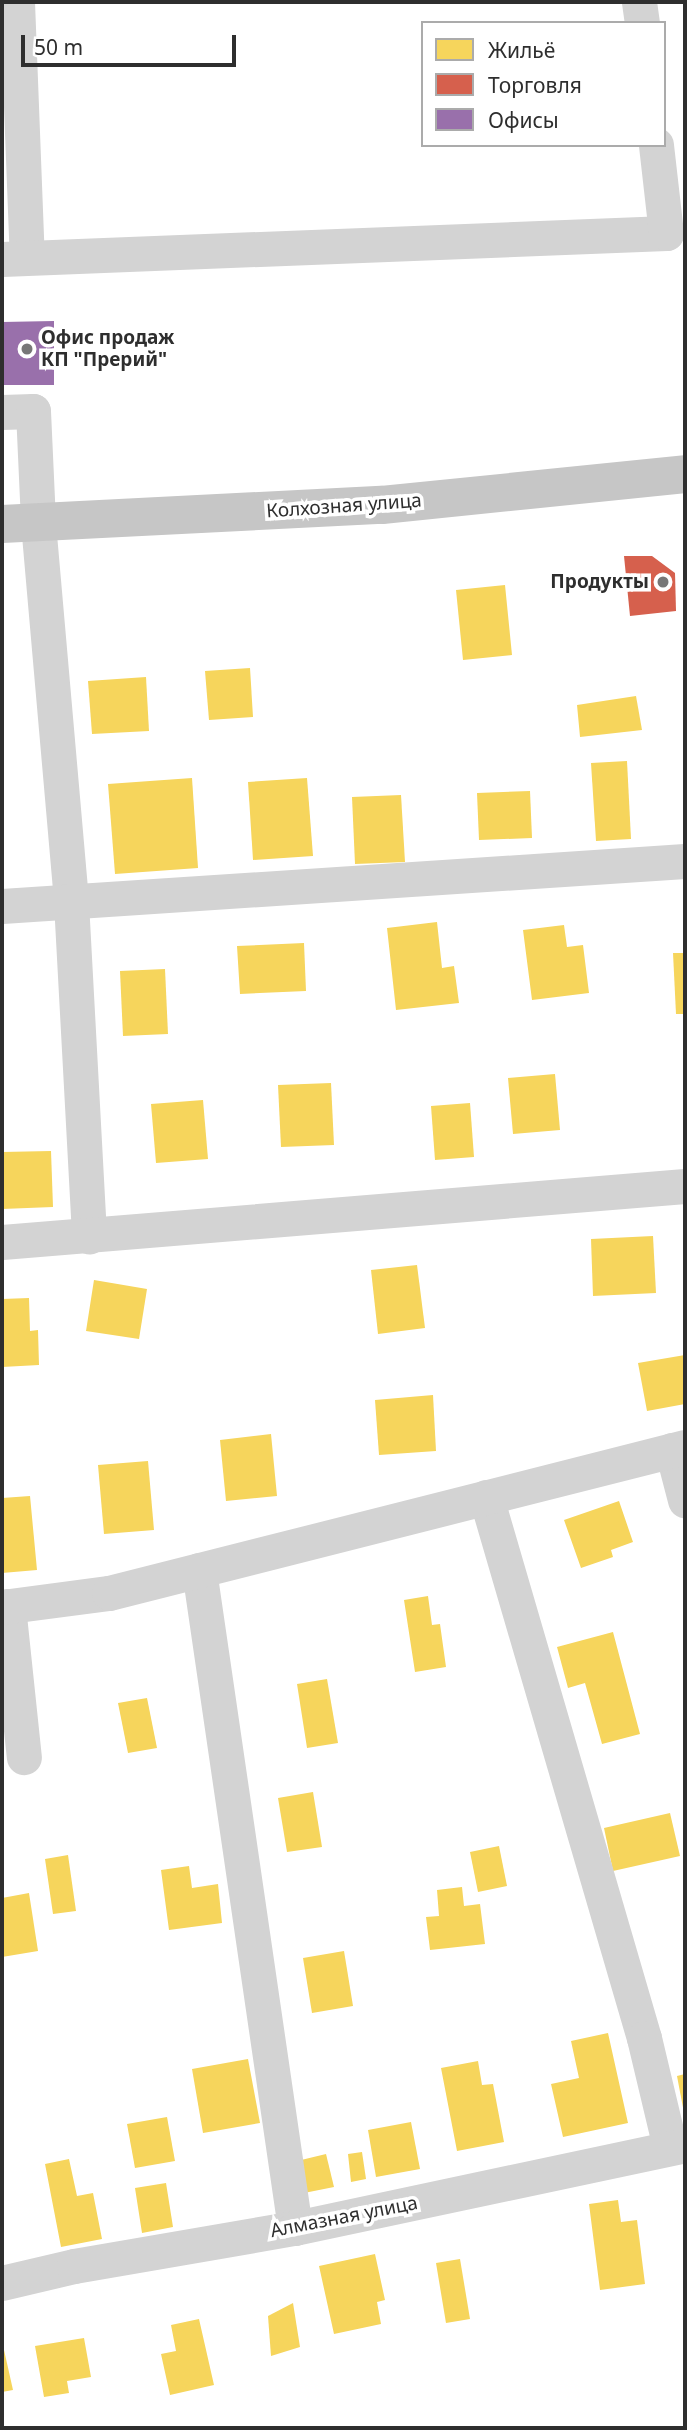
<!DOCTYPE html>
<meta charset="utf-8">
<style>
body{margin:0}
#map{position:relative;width:687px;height:2430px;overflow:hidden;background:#fff;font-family:"Noto Sans",sans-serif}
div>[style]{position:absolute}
.homes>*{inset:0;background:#f6d55c}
.shops>*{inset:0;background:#d6604d}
.offices>*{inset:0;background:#9970ab}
.minor>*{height:35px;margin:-17.5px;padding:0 17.5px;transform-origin:17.5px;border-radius:17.5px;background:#d3d3d3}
.major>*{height:38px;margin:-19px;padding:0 19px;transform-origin:19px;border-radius:19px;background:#c6c6c6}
.dots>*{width:19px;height:19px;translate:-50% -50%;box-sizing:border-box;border:4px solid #fff;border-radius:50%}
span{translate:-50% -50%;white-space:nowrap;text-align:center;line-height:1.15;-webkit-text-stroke:7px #fff;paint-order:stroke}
.poi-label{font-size:19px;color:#2e2e2e;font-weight:700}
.left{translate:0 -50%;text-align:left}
.right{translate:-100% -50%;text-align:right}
.street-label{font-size:19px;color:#2e2e2e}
.frame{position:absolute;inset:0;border:4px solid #2e2e2e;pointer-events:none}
.legend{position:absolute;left:421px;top:21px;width:245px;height:126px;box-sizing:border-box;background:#fff;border:2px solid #ababab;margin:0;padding:9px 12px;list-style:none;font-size:21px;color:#2e2e2e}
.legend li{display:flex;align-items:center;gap:14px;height:35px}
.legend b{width:35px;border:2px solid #ababab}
.scale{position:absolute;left:21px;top:35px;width:215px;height:32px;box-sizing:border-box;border:4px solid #2e2e2e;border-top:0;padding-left:9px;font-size:21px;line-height:24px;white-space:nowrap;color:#2e2e2e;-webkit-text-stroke:5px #fff;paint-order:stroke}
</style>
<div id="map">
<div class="homes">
<i style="clip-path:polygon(505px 585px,512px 655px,463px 660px,456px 590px)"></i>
<i style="clip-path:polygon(250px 668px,253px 717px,209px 720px,205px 671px)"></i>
<i style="clip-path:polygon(146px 677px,149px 731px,92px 734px,88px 681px)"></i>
<i style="clip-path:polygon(636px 696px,642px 730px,580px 737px,577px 705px)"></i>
<i style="clip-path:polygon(627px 761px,631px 839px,596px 841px,591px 763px)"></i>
<i style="clip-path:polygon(192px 778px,198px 868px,115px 874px,108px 784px)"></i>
<i style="clip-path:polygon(307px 778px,313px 856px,253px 860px,248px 782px)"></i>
<i style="clip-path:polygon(530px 791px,532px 838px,479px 840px,477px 793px)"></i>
<i style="clip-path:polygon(401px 795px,405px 862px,355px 864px,352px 797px)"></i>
<i style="clip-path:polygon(437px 922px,442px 968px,454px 966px,459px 1003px,396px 1010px,387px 928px)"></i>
<i style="clip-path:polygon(564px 925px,567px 947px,583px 945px,589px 993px,532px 1000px,523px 930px)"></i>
<i style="clip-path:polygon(304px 943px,306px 991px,240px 994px,237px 946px)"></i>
<i style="clip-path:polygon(673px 953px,685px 953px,685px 1014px,676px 1014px)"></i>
<i style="clip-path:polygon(165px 969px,168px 1034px,123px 1036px,120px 971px)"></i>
<i style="clip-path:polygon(555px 1074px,560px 1130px,513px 1134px,508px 1078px)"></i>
<i style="clip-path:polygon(331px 1083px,334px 1145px,281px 1147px,278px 1085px)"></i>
<i style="clip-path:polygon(203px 1100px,208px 1159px,156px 1163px,151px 1104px)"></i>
<i style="clip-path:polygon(470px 1103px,474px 1157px,435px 1160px,431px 1106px)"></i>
<i style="clip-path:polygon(51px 1151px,53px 1207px,2px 1209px,2px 1152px)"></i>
<i style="clip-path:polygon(653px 1236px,656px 1293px,593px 1296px,591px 1239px)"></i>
<i style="clip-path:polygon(417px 1265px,425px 1328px,378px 1334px,371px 1270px)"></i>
<i style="clip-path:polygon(94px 1280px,147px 1289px,139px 1339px,86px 1331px)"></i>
<i style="clip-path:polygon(29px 1298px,30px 1331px,38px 1330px,39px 1365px,2px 1367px,2px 1299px)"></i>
<i style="clip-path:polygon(685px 1355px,685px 1404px,647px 1411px,638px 1363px)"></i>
<i style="clip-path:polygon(433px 1395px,436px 1451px,379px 1455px,375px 1400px)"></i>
<i style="clip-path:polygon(271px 1434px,277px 1496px,226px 1501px,220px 1440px)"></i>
<i style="clip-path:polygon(148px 1461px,154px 1530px,104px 1534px,98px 1465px)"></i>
<i style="clip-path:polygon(30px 1496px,37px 1570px,2px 1573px,2px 1498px)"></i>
<i style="clip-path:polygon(619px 1501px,633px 1542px,611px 1550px,613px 1557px,581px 1568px,564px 1520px)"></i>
<i style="clip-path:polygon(428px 1596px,432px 1625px,440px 1624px,446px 1667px,415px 1672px,404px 1600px)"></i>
<i style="clip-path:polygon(613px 1632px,640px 1734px,602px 1744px,585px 1683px,568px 1688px,557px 1647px)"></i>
<i style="clip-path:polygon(327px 1679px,338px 1743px,307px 1748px,297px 1684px)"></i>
<i style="clip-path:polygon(147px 1698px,157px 1748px,128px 1753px,118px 1703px)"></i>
<i style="clip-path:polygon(313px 1792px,322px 1847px,287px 1852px,278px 1798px)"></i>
<i style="clip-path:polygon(670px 1813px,680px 1856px,613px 1871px,604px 1828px)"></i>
<i style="clip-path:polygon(499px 1846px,507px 1886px,478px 1892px,470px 1852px)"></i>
<i style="clip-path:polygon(68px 1855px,76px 1911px,53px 1914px,45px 1859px)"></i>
<i style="clip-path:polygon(189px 1866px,192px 1888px,218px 1884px,222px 1923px,169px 1930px,161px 1870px)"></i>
<i style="clip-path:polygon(462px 1887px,464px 1906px,480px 1904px,485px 1944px,430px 1950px,426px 1917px,439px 1916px,437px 1890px)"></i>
<i style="clip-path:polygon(29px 1893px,38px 1951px,2px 1957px,2px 1898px)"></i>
<i style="clip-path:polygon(344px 1951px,353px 2006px,312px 2013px,303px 1958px)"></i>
<i style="clip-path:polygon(608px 2033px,628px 2123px,563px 2137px,551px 2084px,579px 2078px,571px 2041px)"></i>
<i style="clip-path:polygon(248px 2059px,260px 2123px,203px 2133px,192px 2069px)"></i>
<i style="clip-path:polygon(478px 2061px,482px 2085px,493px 2084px,504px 2142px,457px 2151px,441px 2068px)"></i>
<i style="clip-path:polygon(685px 2074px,685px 2112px,684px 2113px,677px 2076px)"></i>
<i style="clip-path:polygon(167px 2117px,175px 2161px,135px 2168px,127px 2124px)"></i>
<i style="clip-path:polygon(411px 2122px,420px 2169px,376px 2177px,368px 2130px)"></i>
<i style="clip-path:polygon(362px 2152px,366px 2179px,351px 2182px,348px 2154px)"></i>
<i style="clip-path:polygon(326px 2154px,334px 2187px,304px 2193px,297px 2161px)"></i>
<i style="clip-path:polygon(69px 2159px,77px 2196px,93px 2193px,102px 2239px,61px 2247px,45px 2164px)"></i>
<i style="clip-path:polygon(166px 2183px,173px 2227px,142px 2233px,135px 2188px)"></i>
<i style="clip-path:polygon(618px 2200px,621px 2222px,637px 2220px,645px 2284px,600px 2290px,589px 2204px)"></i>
<i style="clip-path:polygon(375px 2254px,385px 2300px,377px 2302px,381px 2324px,334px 2334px,319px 2266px)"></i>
<i style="clip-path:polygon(460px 2259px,470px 2319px,446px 2323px,436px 2263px)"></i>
<i style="clip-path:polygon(293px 2303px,300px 2347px,271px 2356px,268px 2316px)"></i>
<i style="clip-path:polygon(199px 2319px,214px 2385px,170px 2395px,161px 2354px,176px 2351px,171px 2325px)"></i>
<i style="clip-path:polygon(84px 2338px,91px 2377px,67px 2381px,69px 2393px,44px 2397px,35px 2346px)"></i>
<i style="clip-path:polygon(2px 2341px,13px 2390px,2px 2392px)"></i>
</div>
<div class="shops">
<i style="clip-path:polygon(624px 556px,652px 556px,675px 573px,676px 611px,630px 616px)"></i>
</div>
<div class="offices">
<i style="clip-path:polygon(54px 321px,54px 385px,2px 385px,2px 322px)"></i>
</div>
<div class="minor">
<i style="left:17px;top:2px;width:255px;rotate:87.8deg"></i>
<i style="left:639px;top:2px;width:21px;rotate:82deg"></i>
<i style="left:2px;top:259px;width:665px;rotate:-2.24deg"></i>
<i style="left:666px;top:233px;width:89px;rotate:-96.5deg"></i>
<i style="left:2px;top:412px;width:31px;rotate:-2deg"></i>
<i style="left:33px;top:411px;width:112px;rotate:87.4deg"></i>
<i style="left:38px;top:523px;width:380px;rotate:85deg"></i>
<i style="left:71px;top:902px;width:335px;rotate:86.9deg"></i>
<i style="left:2px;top:906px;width:684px;rotate:-3.77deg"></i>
<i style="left:2px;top:1242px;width:685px;rotate:-4.69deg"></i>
<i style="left:672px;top:1450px;width:52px;rotate:75.4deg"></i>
<i style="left:486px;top:1497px;width:564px;rotate:73.72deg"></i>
<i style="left:644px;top:2038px;width:112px;rotate:76.6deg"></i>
<i style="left:199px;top:1570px;width:665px;rotate:81.7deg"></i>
<i style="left:8px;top:1606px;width:152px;rotate:84deg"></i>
<i style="left:2px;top:1607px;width:108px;rotate:-7.5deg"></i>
<i style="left:109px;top:1593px;width:594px;rotate:-14.22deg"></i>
<i style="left:2px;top:2283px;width:74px;rotate:-13.3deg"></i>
<i style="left:74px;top:2266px;width:224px;rotate:-9.8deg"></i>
<i style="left:295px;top:2228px;width:399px;rotate:-12deg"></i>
</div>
<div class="major">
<i style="left:2px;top:524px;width:380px;rotate:-2.9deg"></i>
<i style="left:382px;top:505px;width:305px;rotate:-5.8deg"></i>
</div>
<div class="dots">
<i style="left:27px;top:349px;background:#777"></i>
<i style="left:663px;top:582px;background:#777"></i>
</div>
<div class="poi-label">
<span class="left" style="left:41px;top:349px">Офис продаж<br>КП "Прерий"</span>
<span class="right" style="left:649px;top:582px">Продукты</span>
</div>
<div class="street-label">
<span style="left:344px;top:506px;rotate:-4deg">Колхозная улица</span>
<span style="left:344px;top:2217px;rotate:-11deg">Алмазная улица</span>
</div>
<div class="frame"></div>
<ul class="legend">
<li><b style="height:19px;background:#f6d55c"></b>Жильё</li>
<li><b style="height:19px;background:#d6604d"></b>Торговля</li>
<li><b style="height:19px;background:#9970ab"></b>Офисы</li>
</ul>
<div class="scale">50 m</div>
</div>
